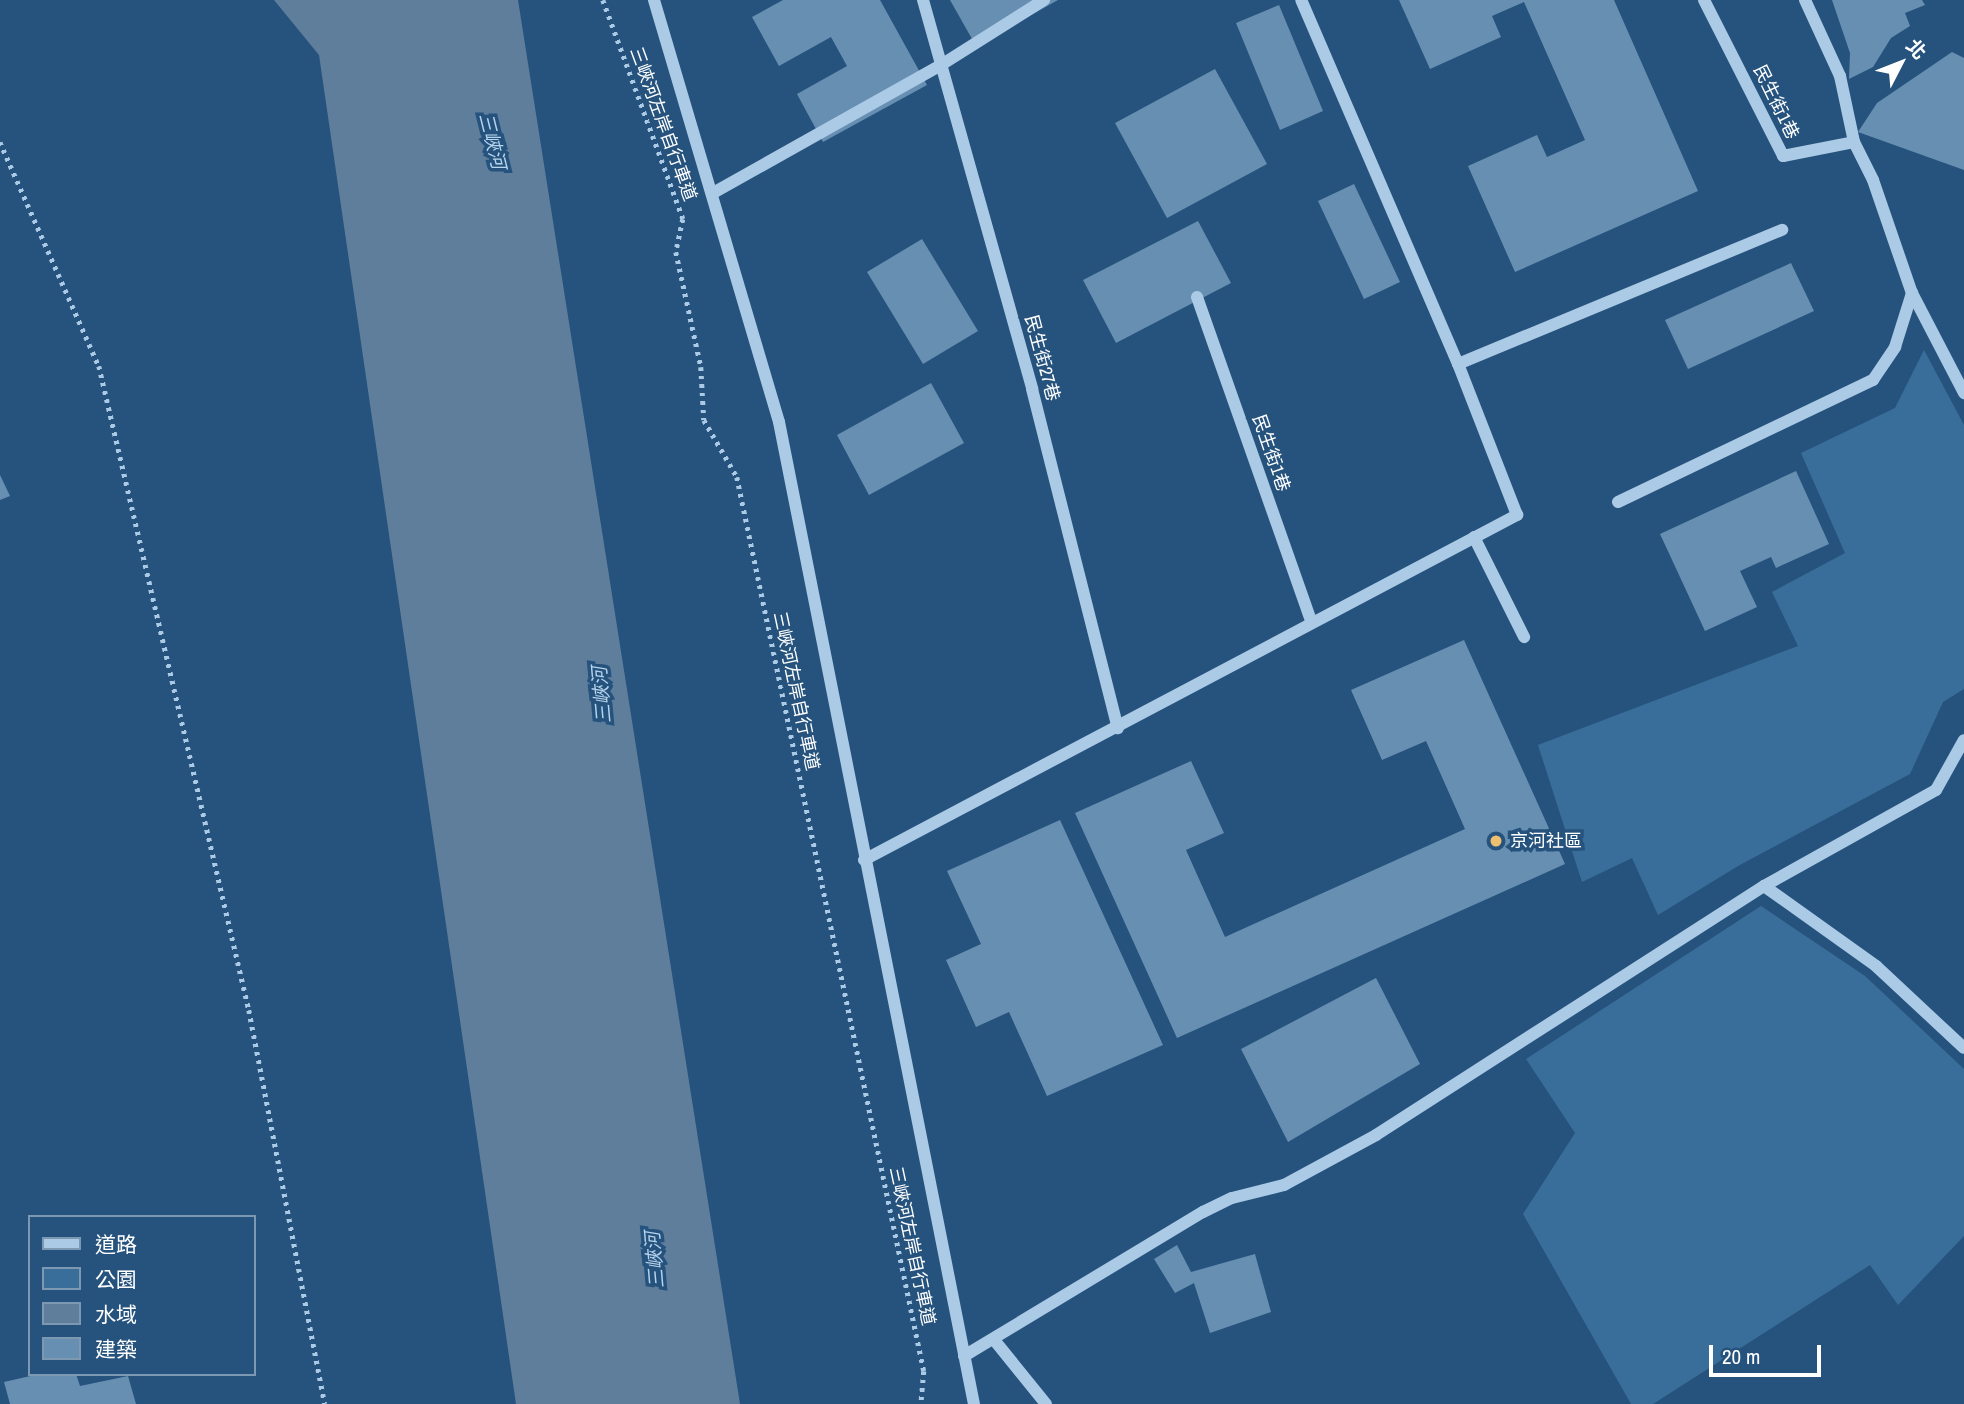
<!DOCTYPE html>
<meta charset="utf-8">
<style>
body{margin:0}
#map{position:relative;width:1964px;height:1404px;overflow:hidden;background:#26537d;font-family:"Archivo Narrow","Noto Sans TC",sans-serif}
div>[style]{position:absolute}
.green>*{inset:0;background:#3a6e9a}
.water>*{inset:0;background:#5e7e9c}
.building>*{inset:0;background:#678fb2}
.path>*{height:4.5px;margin-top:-2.25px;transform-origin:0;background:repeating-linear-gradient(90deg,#abcae5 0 3.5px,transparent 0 8.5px)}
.minor>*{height:12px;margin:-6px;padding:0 6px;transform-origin:6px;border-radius:6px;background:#abcae5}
.dots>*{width:19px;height:19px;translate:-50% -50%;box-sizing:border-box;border:4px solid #26537d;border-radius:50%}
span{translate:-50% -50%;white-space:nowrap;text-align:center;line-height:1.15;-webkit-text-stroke:7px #26537d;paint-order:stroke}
.street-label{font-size:18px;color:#fff}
.poi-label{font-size:18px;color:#fff}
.left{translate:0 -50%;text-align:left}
.water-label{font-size:19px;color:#b7d4ed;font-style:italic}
.legend{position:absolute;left:28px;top:1215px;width:228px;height:161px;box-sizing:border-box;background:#26537d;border:2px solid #7d98b1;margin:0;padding:9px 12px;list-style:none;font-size:21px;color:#fff}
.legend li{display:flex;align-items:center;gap:14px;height:35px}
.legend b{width:35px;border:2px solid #7d98b1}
.north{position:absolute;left:1866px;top:28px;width:70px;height:70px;-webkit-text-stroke:5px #26537d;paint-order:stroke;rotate:48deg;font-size:19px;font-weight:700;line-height:28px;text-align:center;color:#fff}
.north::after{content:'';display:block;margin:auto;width:24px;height:32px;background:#fff;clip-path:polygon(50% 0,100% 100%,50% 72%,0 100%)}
.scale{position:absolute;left:1709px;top:1345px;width:112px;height:32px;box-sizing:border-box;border:4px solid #fff;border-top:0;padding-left:9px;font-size:21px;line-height:24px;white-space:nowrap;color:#fff;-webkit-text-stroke:5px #26537d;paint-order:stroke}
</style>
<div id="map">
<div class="green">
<i style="clip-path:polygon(1924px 350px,1964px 425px,1964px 689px,1943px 702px,1910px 774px,1738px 866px,1658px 915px,1632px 858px,1582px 882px,1538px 745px,1798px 646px,1772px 592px,1845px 553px,1801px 453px,1895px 408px)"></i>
<i style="clip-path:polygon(1761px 906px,1865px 976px,1964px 1069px,1964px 1236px,1898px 1305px,1870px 1265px,1653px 1404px,1631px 1404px,1523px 1214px,1575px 1133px,1526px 1059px)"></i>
</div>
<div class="water">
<i style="clip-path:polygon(274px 0,518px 0,740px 1404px,516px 1404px,319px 55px)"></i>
</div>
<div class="building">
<i style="clip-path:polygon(783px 0,880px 0,927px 85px,823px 142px,797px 94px,847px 66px,831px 37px,779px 66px,752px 17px)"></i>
<i style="clip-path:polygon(950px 0,1058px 0,976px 46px)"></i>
<i style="clip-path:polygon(1399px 0,1614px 0,1698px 191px,1515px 272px,1468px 166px,1537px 135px,1547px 157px,1585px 140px,1524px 2px,1492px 16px,1501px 37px,1430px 69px)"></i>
<i style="clip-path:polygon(1832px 0,1922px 0,1925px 5px,1905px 13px,1910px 26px,1891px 38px,1873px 67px,1849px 79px,1850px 53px)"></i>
<i style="clip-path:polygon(1279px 5px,1323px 111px,1280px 130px,1236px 23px)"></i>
<i style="clip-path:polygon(1952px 52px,1964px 58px,1964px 170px,1858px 132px,1877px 103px)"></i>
<i style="clip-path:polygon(1215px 69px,1267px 164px,1167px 218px,1115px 123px)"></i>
<i style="clip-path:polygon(1354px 184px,1400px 282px,1364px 299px,1318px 201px)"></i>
<i style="clip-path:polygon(1198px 221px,1231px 283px,1116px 343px,1083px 280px)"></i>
<i style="clip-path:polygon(922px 239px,978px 331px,923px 364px,867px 272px)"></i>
<i style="clip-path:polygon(1791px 263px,1814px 311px,1688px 369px,1665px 320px)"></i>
<i style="clip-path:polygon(931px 383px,964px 443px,869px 495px,837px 435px)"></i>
<i style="clip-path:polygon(1796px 471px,1829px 544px,1776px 568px,1771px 557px,1740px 571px,1757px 607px,1705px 631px,1660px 534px)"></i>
<i style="clip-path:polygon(0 475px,10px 496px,0 500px)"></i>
<i style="clip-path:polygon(1464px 640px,1565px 864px,1177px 1038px,1075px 813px,1191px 761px,1224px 833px,1186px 850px,1225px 937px,1465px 829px,1426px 741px,1382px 760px,1351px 690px)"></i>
<i style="clip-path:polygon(1060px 820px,1163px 1045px,1047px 1096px,1009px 1012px,976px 1027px,946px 960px,981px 944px,947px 871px)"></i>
<i style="clip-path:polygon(1376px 978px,1420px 1064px,1288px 1142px,1241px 1049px)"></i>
<i style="clip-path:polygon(1177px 1245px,1191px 1272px,1255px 1254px,1271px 1312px,1210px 1333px,1194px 1283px,1175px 1293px,1154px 1259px)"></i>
<i style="clip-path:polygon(39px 1374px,76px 1374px,80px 1386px,128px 1376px,136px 1404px,10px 1404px,4px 1382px)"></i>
</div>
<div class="path">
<i style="left:603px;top:0;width:233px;rotate:69.9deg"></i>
<i style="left:683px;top:219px;width:34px;rotate:102deg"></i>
<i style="left:676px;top:252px;width:118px;rotate:77.7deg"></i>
<i style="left:701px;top:367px;width:53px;rotate:86.8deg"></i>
<i style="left:704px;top:420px;width:66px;rotate:59.9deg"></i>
<i style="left:737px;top:477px;width:913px;rotate:78.19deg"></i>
<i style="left:924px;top:1371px;width:33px;rotate:95deg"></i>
<i style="left:0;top:142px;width:245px;rotate:66.2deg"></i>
<i style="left:99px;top:366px;width:661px;rotate:76.89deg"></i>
<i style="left:249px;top:1010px;width:401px;rotate:79.1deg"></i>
</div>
<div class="minor">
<i style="left:654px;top:0;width:440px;rotate:73.5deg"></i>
<i style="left:779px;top:422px;width:1001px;rotate:78.77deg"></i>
<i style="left:923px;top:0;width:404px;rotate:74.3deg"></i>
<i style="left:1032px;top:389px;width:350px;rotate:75.8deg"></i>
<i style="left:1704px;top:0;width:175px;rotate:63.1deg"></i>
<i style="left:1783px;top:156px;width:72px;rotate:-11.2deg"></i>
<i style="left:1805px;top:0;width:84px;rotate:65.3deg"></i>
<i style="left:1840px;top:76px;width:67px;rotate:78deg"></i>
<i style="left:1854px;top:142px;width:42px;rotate:63.4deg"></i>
<i style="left:1873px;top:180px;width:120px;rotate:71deg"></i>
<i style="left:1912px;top:293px;width:113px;rotate:62.5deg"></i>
<i style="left:713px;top:193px;width:261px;rotate:-29.3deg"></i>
<i style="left:941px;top:65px;width:122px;rotate:-32.3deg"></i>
<i style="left:1197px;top:297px;width:343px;rotate:70.6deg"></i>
<i style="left:1458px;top:364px;width:351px;rotate:-22.5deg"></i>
<i style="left:1618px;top:502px;width:283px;rotate:-25.6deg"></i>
<i style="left:1873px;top:380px;width:40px;rotate:-56deg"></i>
<i style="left:1895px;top:347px;width:57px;rotate:-72.5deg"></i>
<i style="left:1474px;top:537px;width:112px;rotate:63.4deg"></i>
<i style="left:864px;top:860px;width:739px;rotate:-27.85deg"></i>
<i style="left:1517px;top:515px;width:162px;rotate:-111.3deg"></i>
<i style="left:1458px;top:364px;width:396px;rotate:-113.3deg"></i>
<i style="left:1764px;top:886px;width:138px;rotate:35.5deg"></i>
<i style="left:1876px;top:966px;width:120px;rotate:43deg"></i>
<i style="left:995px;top:1341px;width:81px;rotate:51deg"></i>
<i style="left:964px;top:1356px;width:279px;rotate:-31.1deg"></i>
<i style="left:1203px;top:1212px;width:32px;rotate:-26deg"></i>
<i style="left:1232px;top:1198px;width:54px;rotate:-14deg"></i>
<i style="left:1284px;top:1185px;width:105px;rotate:-28.5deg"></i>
<i style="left:1376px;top:1135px;width:461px;rotate:-32.7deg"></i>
<i style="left:1764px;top:886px;width:197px;rotate:-29.2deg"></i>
<i style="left:1936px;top:790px;width:57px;rotate:-60.8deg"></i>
</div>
<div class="dots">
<i style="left:1496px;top:841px;background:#eebf71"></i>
</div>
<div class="street-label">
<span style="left:1776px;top:102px;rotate:64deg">民生街1巷</span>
<span style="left:663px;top:124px;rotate:70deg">三峽河左岸自行車道</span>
<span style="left:1042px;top:358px;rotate:75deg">民生街27巷</span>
<span style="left:1271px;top:453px;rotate:71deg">民生街1巷</span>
<span style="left:796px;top:691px;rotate:78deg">三峽河左岸自行車道</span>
<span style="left:912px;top:1246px;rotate:78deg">三峽河左岸自行車道</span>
</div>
<div class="poi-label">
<span class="left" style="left:1510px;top:841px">京河社區</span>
</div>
<div class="water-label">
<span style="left:492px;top:141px;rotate:76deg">三峽河</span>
<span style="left:602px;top:695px;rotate:-95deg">三峽河</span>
<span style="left:655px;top:1260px;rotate:-95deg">三峽河</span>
</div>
<ul class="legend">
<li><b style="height:9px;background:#abcae5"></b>道路</li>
<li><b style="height:19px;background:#3a6e9a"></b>公園</li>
<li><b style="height:19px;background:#5e7e9c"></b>水域</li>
<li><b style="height:19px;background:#678fb2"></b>建築</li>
</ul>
<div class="north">北</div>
<div class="scale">20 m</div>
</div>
